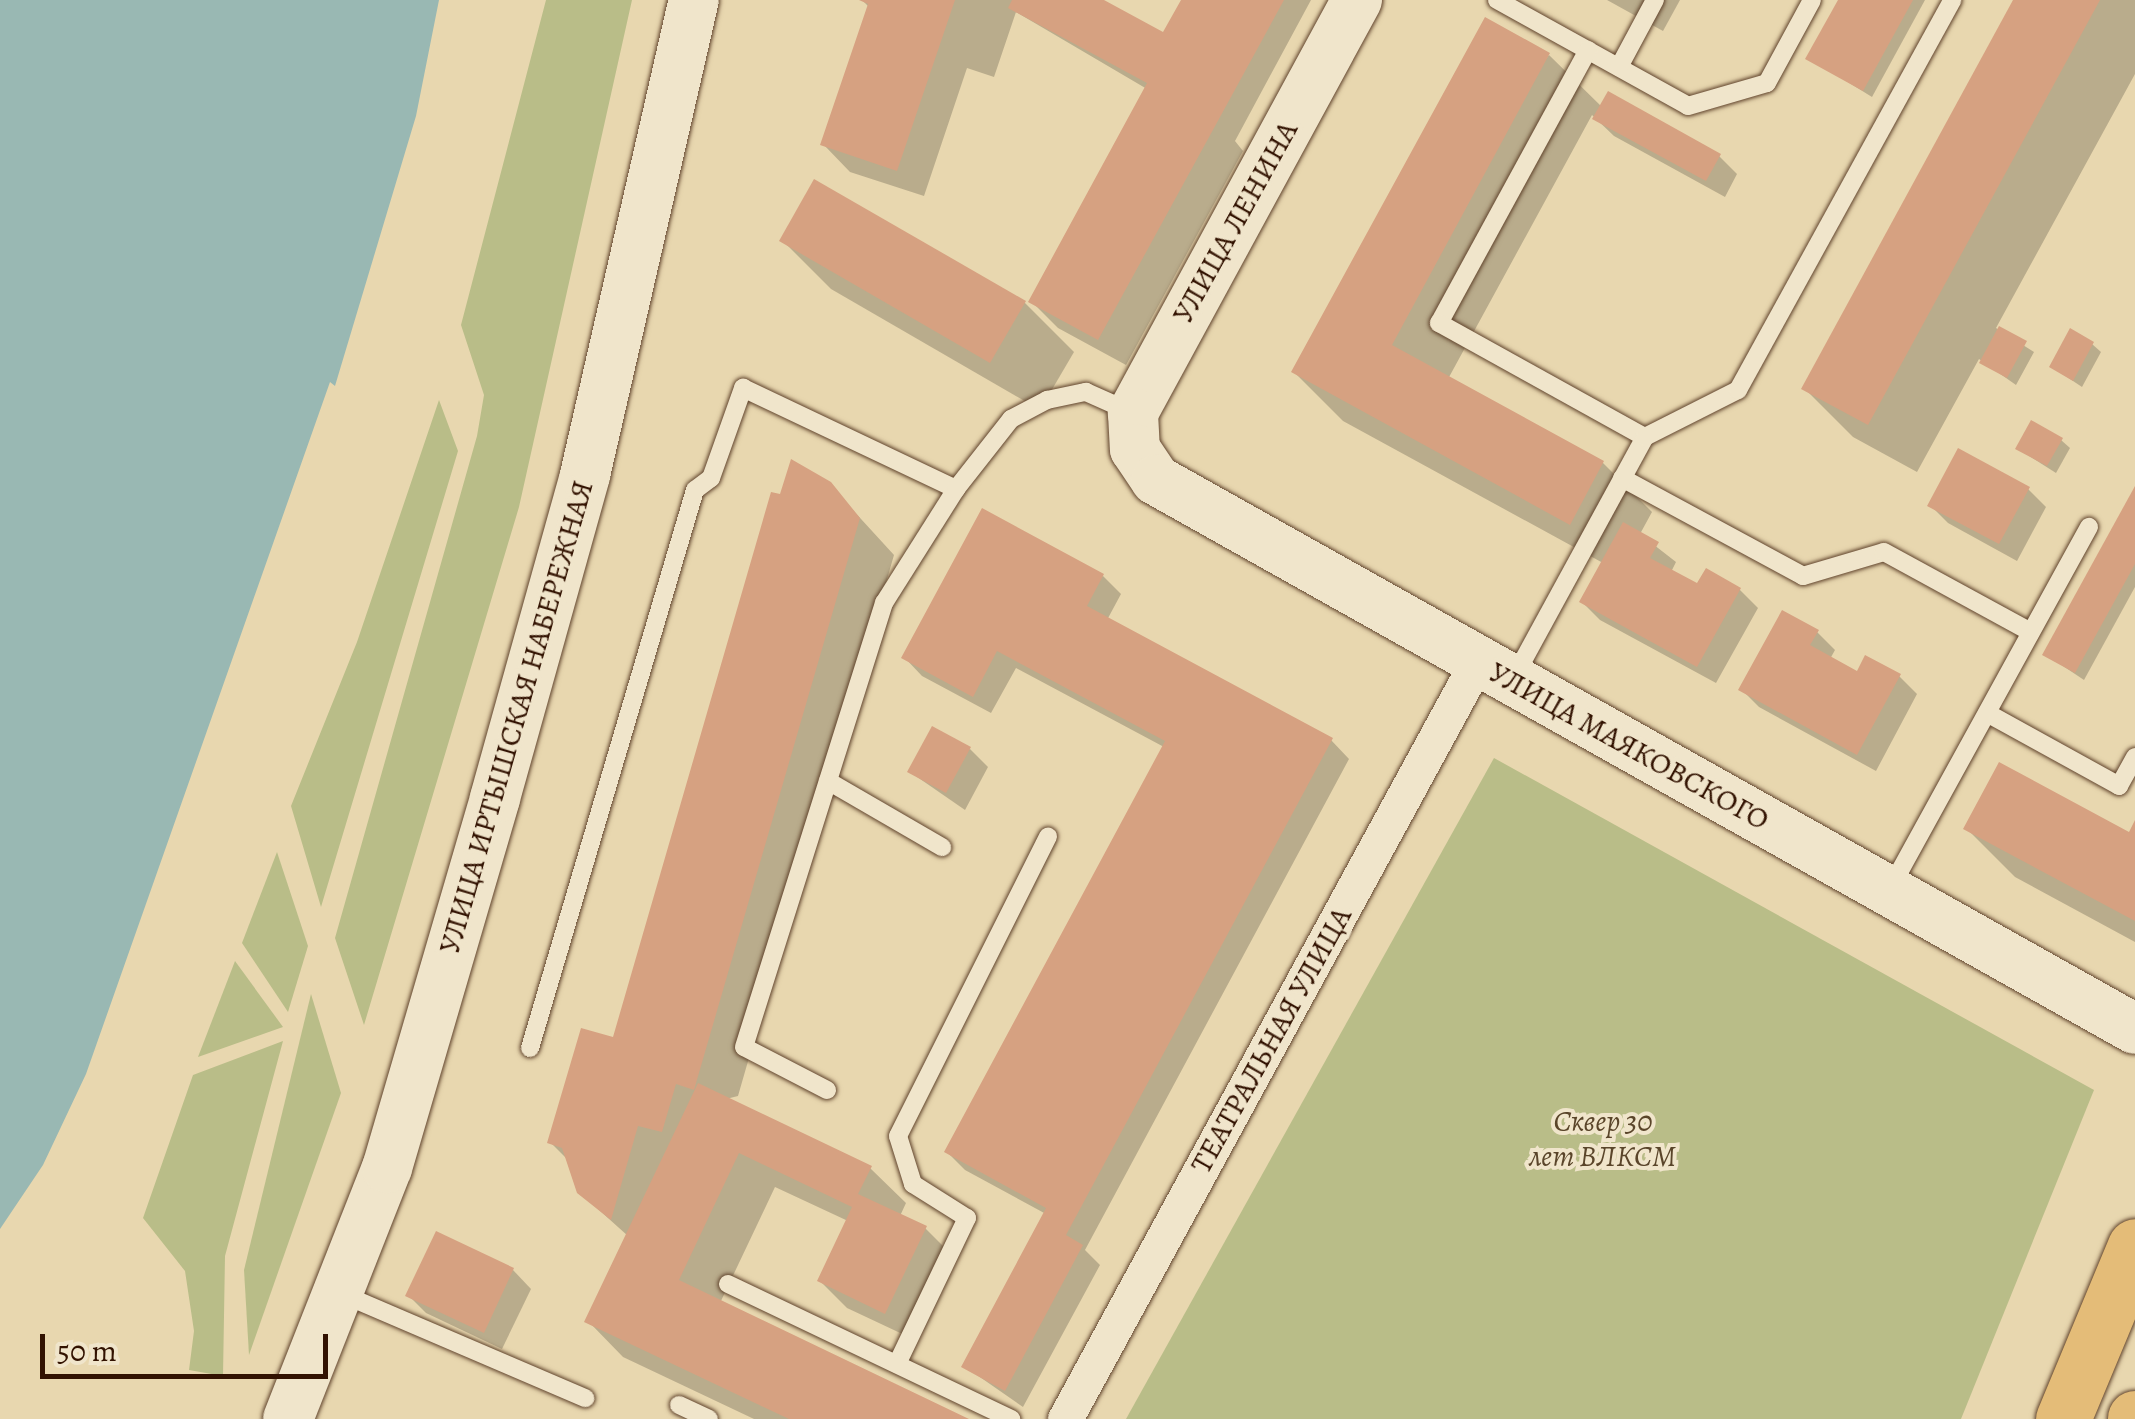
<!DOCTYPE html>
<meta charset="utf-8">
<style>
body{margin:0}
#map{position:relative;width:2135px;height:1419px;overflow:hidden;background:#e8d7af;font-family:Alegreya,serif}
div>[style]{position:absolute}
.green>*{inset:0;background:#b9bd88}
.water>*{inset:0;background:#99b8b3}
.shadow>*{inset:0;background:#0003}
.building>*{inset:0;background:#d6a181}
.roads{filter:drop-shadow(0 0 2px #60432c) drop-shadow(0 0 2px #60432c)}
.service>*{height:18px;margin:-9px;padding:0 9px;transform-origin:9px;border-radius:9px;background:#f0e5cb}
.minor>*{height:35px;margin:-17.5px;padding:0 17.5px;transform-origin:17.5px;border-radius:17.5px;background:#f0e5cb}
.secondary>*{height:50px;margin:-25px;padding:0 25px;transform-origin:25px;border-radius:25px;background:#f0e5cb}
.primary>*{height:55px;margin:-27.5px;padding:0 27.5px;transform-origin:27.5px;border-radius:27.5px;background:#e4bc78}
span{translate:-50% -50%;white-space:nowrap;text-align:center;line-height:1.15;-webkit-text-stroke:8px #f0e5cb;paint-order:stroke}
.street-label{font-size:30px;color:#321201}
.park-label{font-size:30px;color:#5a452a;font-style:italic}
.scale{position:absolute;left:40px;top:1334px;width:288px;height:45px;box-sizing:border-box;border:5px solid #321201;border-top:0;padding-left:12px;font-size:30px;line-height:35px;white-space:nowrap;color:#321201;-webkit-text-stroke:8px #f0e5cb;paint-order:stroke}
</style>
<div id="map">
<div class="green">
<i style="clip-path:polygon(546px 0,632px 0,519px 507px,364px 1025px,335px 938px,477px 436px,484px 395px,461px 325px)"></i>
<i style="clip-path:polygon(439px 400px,458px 451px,321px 907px,291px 806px,357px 642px)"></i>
<i style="clip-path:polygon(1494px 758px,2094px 1090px,1961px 1419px,1126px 1419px)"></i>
<i style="clip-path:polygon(277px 852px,308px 946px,288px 1012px,242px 943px)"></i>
<i style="clip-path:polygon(235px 961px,283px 1027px,198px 1057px)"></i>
<i style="clip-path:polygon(311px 994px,341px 1093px,249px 1355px,244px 1270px)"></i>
<i style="clip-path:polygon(283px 1041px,225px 1256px,223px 1376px,189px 1370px,194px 1331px,185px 1271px,143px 1218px,193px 1075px)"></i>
</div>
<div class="water">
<i style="clip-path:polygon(0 0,439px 0,416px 116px,335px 386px,330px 382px,86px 1074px,43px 1165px,0 1229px)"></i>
</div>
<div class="shadow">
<i style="clip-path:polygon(862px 0,1099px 0,1164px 36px,1184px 0,1311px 0,1235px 141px,1243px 151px,1126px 365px,1058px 328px,1031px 301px,1147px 89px,1016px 12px,994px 77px,967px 68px,924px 196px,850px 172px,823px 144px,869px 7px)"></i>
<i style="clip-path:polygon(1607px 0,1680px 0,1663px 31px)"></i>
<i style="clip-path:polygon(1843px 0,1925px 0,1872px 97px,1809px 58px)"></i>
<i style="clip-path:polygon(2016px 0,2135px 0,2135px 74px,1996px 328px,2034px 352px,2016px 385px,1979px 359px,1917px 472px,1853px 437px,1804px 388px)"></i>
<i style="clip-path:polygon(1549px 55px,1602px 107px,1719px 156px,1737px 174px,1725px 197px,1614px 136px,1592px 115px,1448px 379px,1603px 463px,1652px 512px,1640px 534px,1676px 562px,1671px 572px,1698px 587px,1740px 590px,1758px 608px,1716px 683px,1600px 620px,1582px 602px,1603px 563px,1343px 421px,1294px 372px)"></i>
<i style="clip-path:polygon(782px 240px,1025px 303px,1074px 352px,1040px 410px,831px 289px)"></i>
<i style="clip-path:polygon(2092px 344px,2101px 352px,2082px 387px,2052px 367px)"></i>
<i style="clip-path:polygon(2061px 440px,2070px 448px,2056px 473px,2018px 449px)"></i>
<i style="clip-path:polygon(829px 484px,894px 555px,738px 1096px,726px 1099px,870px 1168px,906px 1203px,900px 1216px,925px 1228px,953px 1256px,913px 1339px,847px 1308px,820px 1281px,848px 1221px,775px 1187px,720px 1303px,963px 1419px,754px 1419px,623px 1357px,588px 1321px,628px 1236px,579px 1192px,570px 1162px,550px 1142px,614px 1040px,782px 498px)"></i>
<i style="clip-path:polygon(2028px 489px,2046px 507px,2017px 561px,1948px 523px,1930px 505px)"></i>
<i style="clip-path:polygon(2135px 491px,2135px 587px,2084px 680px,2045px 654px)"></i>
<i style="clip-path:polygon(1103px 576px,1121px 594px,1107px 620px,1331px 740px,1349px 759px,1085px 1250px,1100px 1265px,1023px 1407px,964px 1366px,1046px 1214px,965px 1170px,947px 1152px,1164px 747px,1016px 668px,991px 713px,922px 676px,904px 657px)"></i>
<i style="clip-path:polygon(1817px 632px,1835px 650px,1830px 659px,1858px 674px,1899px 676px,1917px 694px,1876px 771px,1759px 707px,1741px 689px)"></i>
<i style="clip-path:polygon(970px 749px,988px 767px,965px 810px,910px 772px)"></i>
<i style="clip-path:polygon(2135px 825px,2135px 942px,2015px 877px,1966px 828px,2130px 835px)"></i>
<i style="clip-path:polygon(513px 1270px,531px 1289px,502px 1349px,426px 1313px,408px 1295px)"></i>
</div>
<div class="building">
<i style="clip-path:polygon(859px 0,955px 0,897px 171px,820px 145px,868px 4px)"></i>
<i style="clip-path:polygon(1012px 0,1104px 0,1163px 32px,1181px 0,1284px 0,1098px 340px,1028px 302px,1147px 83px,1008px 8px)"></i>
<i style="clip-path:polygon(1838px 0,1913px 0,1863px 91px,1805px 59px)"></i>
<i style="clip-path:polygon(2013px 0,2100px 0,1868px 425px,1801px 389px)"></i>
<i style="clip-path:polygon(1485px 17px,1550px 53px,1392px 345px,1604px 461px,1570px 525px,1291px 372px)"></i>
<i style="clip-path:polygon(1608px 91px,1721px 154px,1706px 181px,1592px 119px)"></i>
<i style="clip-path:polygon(814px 179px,1026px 301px,990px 363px,779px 241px)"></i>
<i style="clip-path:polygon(1999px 326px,2027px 341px,2007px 378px,1979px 363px)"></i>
<i style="clip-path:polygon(2070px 328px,2094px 342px,2073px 381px,2049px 367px)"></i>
<i style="clip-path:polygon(2031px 420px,2063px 438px,2047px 466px,2015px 449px)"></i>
<i style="clip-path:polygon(1958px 448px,2030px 487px,1999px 544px,1927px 506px)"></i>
<i style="clip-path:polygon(791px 459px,831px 482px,860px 518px,694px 1090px,676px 1084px,662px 1132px,638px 1126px,611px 1220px,577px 1193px,562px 1148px,547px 1143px,581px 1028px,613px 1037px,771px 492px,780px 494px)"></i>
<i style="clip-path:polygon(2135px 486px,2135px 564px,2075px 673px,2042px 655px)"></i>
<i style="clip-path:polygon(982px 508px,1104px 574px,1087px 606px,1333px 738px,1066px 1235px,1083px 1245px,1005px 1391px,961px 1367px,1046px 1208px,944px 1152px,1165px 741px,997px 651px,973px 697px,901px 658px)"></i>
<i style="clip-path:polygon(1623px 522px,1659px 542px,1650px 558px,1697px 583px,1706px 568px,1741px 588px,1697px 667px,1579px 602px)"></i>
<i style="clip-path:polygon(1782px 610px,1819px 630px,1810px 645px,1857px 671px,1865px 655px,1901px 674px,1857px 755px,1738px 690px)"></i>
<i style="clip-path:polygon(932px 726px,971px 747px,946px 793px,907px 772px)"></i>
<i style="clip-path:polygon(1999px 762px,2129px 832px,2135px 820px,2135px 921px,1963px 829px)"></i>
<i style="clip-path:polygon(698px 1083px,872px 1166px,858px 1194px,927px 1226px,885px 1314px,817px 1281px,852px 1207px,739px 1153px,679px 1280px,969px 1419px,789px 1419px,584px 1322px)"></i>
<i style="clip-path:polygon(436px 1231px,514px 1268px,484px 1333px,405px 1296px)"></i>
</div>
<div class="roads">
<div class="service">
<i style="left:1497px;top:0;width:218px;rotate:29deg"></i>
<i style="left:1688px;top:106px;width:82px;rotate:-16.2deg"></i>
<i style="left:1767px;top:83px;width:94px;rotate:-61.5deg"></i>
<i style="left:1588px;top:50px;width:311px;rotate:118.6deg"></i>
<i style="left:1439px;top:323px;width:235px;rotate:29deg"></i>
<i style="left:1619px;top:67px;width:76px;rotate:-61.8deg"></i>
<i style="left:1622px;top:478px;width:206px;rotate:28.4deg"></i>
<i style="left:1803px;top:576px;width:84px;rotate:-16.5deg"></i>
<i style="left:1884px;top:552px;width:167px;rotate:28.6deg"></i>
<i style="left:1513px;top:679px;width:276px;rotate:-61.4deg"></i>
<i style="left:1645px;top:437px;width:104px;rotate:-26.8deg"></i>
<i style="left:1738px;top:390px;width:445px;rotate:-61.2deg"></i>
<i style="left:1987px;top:713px;width:151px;rotate:28.9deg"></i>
<i style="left:2119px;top:786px;width:33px;rotate:-61deg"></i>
<i style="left:828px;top:781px;width:132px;rotate:30.1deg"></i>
<i style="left:1891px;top:887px;width:411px;rotate:-61.2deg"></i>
<i style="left:530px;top:1048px;width:582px;rotate:-73.53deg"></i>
<i style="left:695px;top:490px;width:20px;rotate:-37deg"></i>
<i style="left:711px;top:478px;width:96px;rotate:-70.4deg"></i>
<i style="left:743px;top:388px;width:236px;rotate:25.4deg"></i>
<i style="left:827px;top:1090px;width:93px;rotate:-152.6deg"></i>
<i style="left:744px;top:1047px;width:466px;rotate:-72.5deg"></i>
<i style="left:884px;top:603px;width:135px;rotate:-57.7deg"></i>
<i style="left:956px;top:489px;width:89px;rotate:-51.8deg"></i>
<i style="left:1011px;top:419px;width:41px;rotate:-27.8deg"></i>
<i style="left:1047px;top:400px;width:40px;rotate:-12deg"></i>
<i style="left:1086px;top:392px;width:51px;rotate:24.1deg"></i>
<i style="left:728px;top:1284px;width:314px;rotate:25.5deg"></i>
<i style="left:340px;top:1293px;width:267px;rotate:23.2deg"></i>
<i style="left:897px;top:1364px;width:162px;rotate:-64.4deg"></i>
<i style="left:967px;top:1218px;width:64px;rotate:-147.8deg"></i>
<i style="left:913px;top:1184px;width:50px;rotate:-107.4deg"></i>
<i style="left:898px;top:1136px;width:335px;rotate:-63.4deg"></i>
<i style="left:679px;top:1405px;width:33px;rotate:25deg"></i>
</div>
<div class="minor">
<i style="left:1065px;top:1419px;width:862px;rotate:-61.44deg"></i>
</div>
<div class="secondary">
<i style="left:1357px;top:0;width:470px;rotate:118.5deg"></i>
<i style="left:1133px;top:413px;width:36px;rotate:87deg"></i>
<i style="left:1135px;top:449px;width:37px;rotate:56deg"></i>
<i style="left:1156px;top:480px;width:1122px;rotate:29.28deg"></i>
<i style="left:288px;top:1419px;width:270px;rotate:-68.5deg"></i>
<i style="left:387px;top:1168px;width:385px;rotate:-73.7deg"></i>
<i style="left:495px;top:798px;width:335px;rotate:-74.4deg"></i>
<i style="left:585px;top:475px;width:487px;rotate:-77.1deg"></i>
</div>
<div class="primary">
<i style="left:2063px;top:1419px;width:187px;rotate:-67.4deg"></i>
<i style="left:2135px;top:1419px;width:1px;rotate:-90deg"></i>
</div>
</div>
<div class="street-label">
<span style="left:1235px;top:222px;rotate:-61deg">УЛИЦА ЛЕНИНА</span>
<span style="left:516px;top:717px;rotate:-74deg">УЛИЦА ИРТЫШСКАЯ НАБЕРЕЖНАЯ</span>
<span style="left:1629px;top:746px;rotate:29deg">УЛИЦА МАЯКОВСКОГО</span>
<span style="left:1271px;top:1040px;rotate:-61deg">ТЕАТРАЛЬНАЯ УЛИЦА</span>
</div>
<div class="park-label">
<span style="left:1603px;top:1138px">Сквер 30<br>лет ВЛКСМ</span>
</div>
<div class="scale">50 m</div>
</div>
